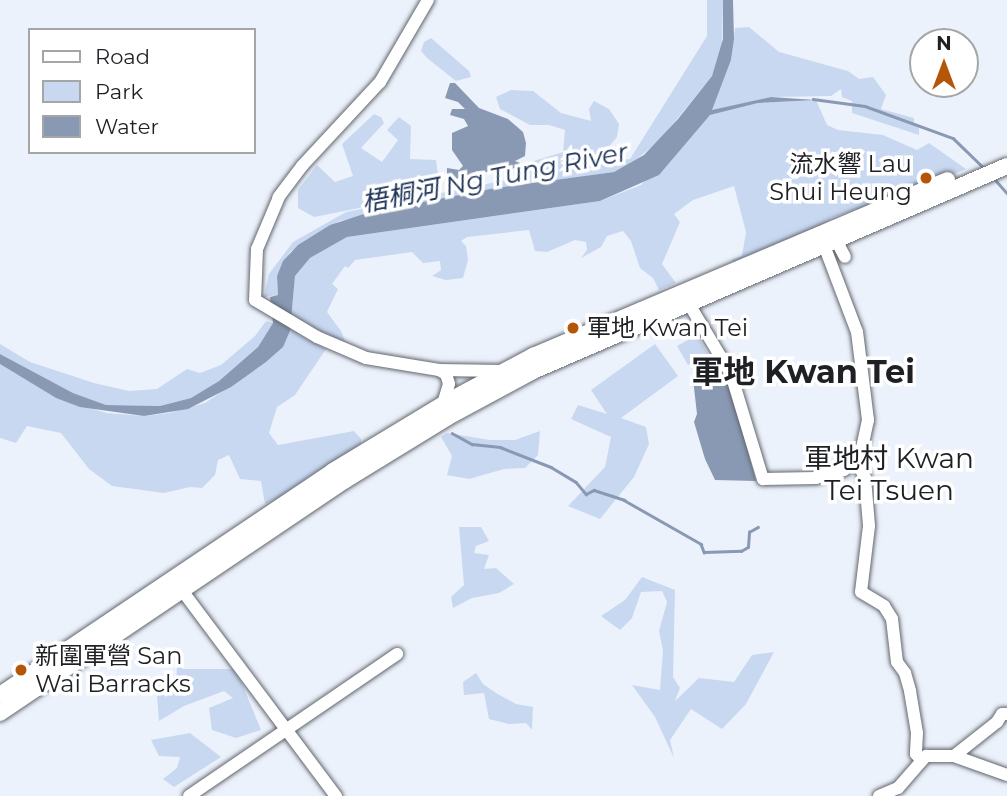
<!DOCTYPE html>
<meta charset="utf-8">
<style>
body{margin:0}
#map{position:relative;width:1007px;height:796px;overflow:hidden;background:#ecf2fb;font-family:Montserrat,"Noto Sans SC",sans-serif}
div>[style]{position:absolute}
.green>*{inset:0;background:#c8d8f1}
.water>*{inset:0;background:#8999b4}
.stream>*{height:2.5px;margin:-1.25px;padding:0 1.25px;transform-origin:1.25px;border-radius:1.25px;background:#8999b4}
.roads{filter:drop-shadow(0 0 2px #62666e) drop-shadow(0 0 2px #62666e)}
.minor>*{height:12px;margin:-6px;padding:0 6px;transform-origin:6px;border-radius:6px;background:#fff}
.major>*{height:16px;margin:-8px;padding:0 8px;transform-origin:8px;border-radius:8px;background:#fff}
.dots>*{width:19px;height:19px;translate:-50% -50%;box-sizing:border-box;border:4px solid #fff;border-radius:50%}
span{translate:-50% -50%;white-space:nowrap;text-align:center;line-height:1.15;-webkit-text-stroke:7px #fff;paint-order:stroke}
.poi-label{font-size:24px;color:#1e2024}
.right{translate:-100% -50%;text-align:right}
.left{translate:0 -50%;text-align:left}
.water-label{font-size:26px;color:#1b3157;font-style:italic}
.quarter-label{font-size:28px;color:#1e2024}
.district-label{font-size:32px;color:#1e2024;font-weight:700}
.legend{position:absolute;left:28px;top:28px;width:228px;height:126px;box-sizing:border-box;background:#fff;border:2px solid #a5a6a7;margin:0;padding:9px 12px;list-style:none;font-size:21px;color:#1e2024}
.legend li{display:flex;align-items:center;gap:14px;height:35px}
.legend b{width:35px;border:2px solid #a5a6a7}
.north{position:absolute;left:909px;top:28px;width:70px;height:70px;box-sizing:border-box;background:#fff;border:2px solid #a5a6a7;border-radius:50%;rotate:0deg;font-size:19px;font-weight:700;line-height:28px;text-align:center;color:#1e2024}
.north::after{content:'';display:block;margin:auto;width:24px;height:32px;background:#b45508;clip-path:polygon(50% 0,100% 100%,50% 72%,0 100%)}
</style>
<div id="map">
<div class="green">
<i style="clip-path:polygon(707px 0,723px 0,723px 5px,722px 46px,712px 76px,660px 140px,631px 164px,614px 172px,494px 188px,339px 221px,290px 252px,277px 276px,278px 295px,264px 297px,269px 274px,293px 242px,346px 212px,531px 175px,521px 171px,521px 165px,563px 152px,565px 130px,549px 125px,530px 125px,500px 109px,496px 97px,511px 90px,533px 91px,561px 113px,591px 121px,589px 109px,594px 101px,609px 109px,619px 124px,617px 137px,607px 149px,582px 163px,555px 171px,630px 159px,707px 36px)"></i>
<i style="clip-path:polygon(749px 27px,779px 52px,848px 71px,859px 79px,873px 77px,886px 95px,881px 109px,914px 118px,914px 125px,919px 128px,919px 135px,852px 113px,852px 101px,842px 97px,841px 89px,831px 96px,771px 97px,711px 111px,731px 60px,735px 28px)"></i>
<i style="clip-path:polygon(431px 38px,469px 71px,471px 77px,456px 81px,427px 58px,421px 51px,424px 42px)"></i>
<i style="clip-path:polygon(816px 100px,827px 125px,838px 130px,883px 135px,917px 150px,929px 143px,966px 169px,863px 211px,856px 209px,831px 218px,818px 229px,738px 264px,731px 260px,742px 256px,746px 232px,734px 186px,693px 200px,674px 214px,680px 222px,662px 264px,676px 283px,659px 290px,653px 278px,640px 268px,631px 241px,623px 231px,607px 236px,601px 247px,581px 258px,587px 250px,586px 242px,575px 240px,547px 252px,535px 251px,529px 230px,467px 237px,461px 241px,466px 246px,468px 260px,463px 278px,446px 280px,432px 276px,441px 270px,440px 261px,423px 263px,412px 252px,355px 260px,348px 268px,345px 266px,332px 284px,338px 289px,327px 312px,341px 331px,348px 348px,295px 333px,326px 349px,295px 395px,277px 407px,269px 433px,278px 445px,354px 431px,361px 439px,361px 450px,315px 473px,296px 491px,265px 504px,261px 481px,240px 479px,229px 455px,218px 460px,215px 475px,202px 488px,190px 487px,164px 493px,112px 486px,89px 469px,61px 433px,27px 426px,16px 443px,0 438px,0 364px,56px 398px,107px 413px,144px 416px,169px 413px,205px 403px,266px 362px,282px 347px,290px 331px,295px 276px,310px 258px,347px 237px,600px 201px,641px 185px,710px 115px,758px 103px)"></i>
<i style="clip-path:polygon(374px 114px,381px 117px,384px 123px,361px 148px,382px 162px,398px 140px,387px 130px,399px 117px,411px 126px,410px 159px,436px 160px,440px 189px,435px 193px,314px 217px,298px 208px,298px 190px,317px 165px,335px 182px,353px 176px,342px 144px)"></i>
<i style="clip-path:polygon(266px 321px,273px 323px,258px 347px,219px 381px,191px 398px,160px 406px,106px 405px,73px 393px,0 354px,0 344px,30px 362px,94px 383px,129px 391px,157px 389px,187px 369px,200px 373px,221px 365px,255px 336px)"></i>
<i style="clip-path:polygon(697px 335px,708px 354px,688px 365px,677px 346px)"></i>
<i style="clip-path:polygon(655px 344px,678px 376px,621px 418px,646px 427px,649px 444px,634px 477px,600px 519px,568px 506px,605px 467px,611px 437px,571px 419px,578px 405px,607px 414px,591px 390px)"></i>
<i style="clip-path:polygon(540px 431px,538px 455px,525px 468px,504px 469px,469px 479px,447px 475px,452px 456px,441px 437px,447px 433px,490px 440px,515px 440px)"></i>
<i style="clip-path:polygon(459px 527px,481px 527px,489px 541px,476px 546px,474px 553px,489px 555px,484px 569px,496px 568px,514px 584px,499px 593px,472px 598px,453px 608px,451px 597px,464px 585px)"></i>
<i style="clip-path:polygon(642px 577px,675px 590px,673px 677px,680px 688px,675px 701px,699px 678px,734px 682px,752px 655px,774px 652px,746px 704px,722px 729px,691px 709px,670px 740px,674px 758px,655px 717px,632px 685px,660px 690px,663px 650px,659px 631px,667px 602px,662px 591px,641px 592px,632px 618px,620px 630px,601px 616px,625px 600px)"></i>
<i style="clip-path:polygon(177px 664px,183px 669px,236px 669px,261px 730px,236px 738px,212px 730px,209px 708px,233px 698px,224px 691px,184px 706px,159px 721px,157px 696px,176px 687px)"></i>
<i style="clip-path:polygon(476px 673px,483px 684px,496px 693px,516px 704px,533px 707px,532px 730px,526px 723px,509px 724px,489px 719px,484px 693px,464px 695px,463px 682px)"></i>
<i style="clip-path:polygon(190px 733px,221px 757px,174px 787px,163px 779px,177px 768px,180px 757px,159px 756px,151px 740px)"></i>
</div>
<div class="water">
<i style="clip-path:polygon(723px 0,733px 0,734px 39px,731px 60px,712px 110px,771px 97px,816px 100px,758px 103px,710px 115px,659px 175px,600px 201px,347px 237px,310px 258px,295px 276px,290px 331px,283px 347px,266px 362px,231px 387px,188px 409px,144px 416px,80px 407px,56px 398px,0 364px,0 354px,73px 393px,106px 405px,160px 406px,191px 398px,219px 381px,258px 347px,273px 323px,270px 297px,278px 295px,277px 276px,283px 261px,298px 245px,330px 225px,367px 213px,495px 188px,614px 172px,644px 155px,678px 119px,712px 76px,723px 39px)"></i>
<i style="clip-path:polygon(450px 83px,455px 83px,479px 108px,508px 119px,523px 132px,526px 143px,525px 156px,515px 161px,520px 163px,515px 168px,495px 173px,477px 171px,460px 179px,447px 177px,447px 168px,459px 170px,463px 166px,452px 150px,452px 133px,468px 126px,464px 119px,450px 115px,452px 109px,465px 109px,458px 102px,445px 98px)"></i>
<i style="clip-path:polygon(712px 363px,729px 381px,756px 481px,715px 480px,705px 459px,694px 422px,697px 414px,693px 379px)"></i>
</div>
<div class="stream">
<i style="left:813px;top:99px;width:52px;rotate:7.7deg"></i>
<i style="left:865px;top:106px;width:94px;rotate:20deg"></i>
<i style="left:953px;top:138px;width:46px;rotate:44.1deg"></i>
<i style="left:993px;top:177px;width:21px;rotate:49deg"></i>
<i style="left:452px;top:433px;width:23px;rotate:29deg"></i>
<i style="left:472px;top:444px;width:28px;rotate:6deg"></i>
<i style="left:500px;top:447px;width:55px;rotate:21.4deg"></i>
<i style="left:551px;top:467px;width:29px;rotate:31deg"></i>
<i style="left:576px;top:482px;width:16px;rotate:50deg"></i>
<i style="left:586px;top:494px;width:9px;rotate:-27deg"></i>
<i style="left:594px;top:490px;width:32px;rotate:18deg"></i>
<i style="left:624px;top:500px;width:89px;rotate:29.7deg"></i>
<i style="left:701px;top:544px;width:9px;rotate:69deg"></i>
<i style="left:704px;top:552px;width:37px;rotate:-2deg"></i>
<i style="left:741px;top:551px;width:8px;rotate:-30deg"></i>
<i style="left:748px;top:547px;width:15px;rotate:-86deg"></i>
<i style="left:749px;top:532px;width:10px;rotate:-29deg"></i>
</div>
<div class="roads">
<div class="minor">
<i style="left:428px;top:0;width:95px;rotate:120.3deg"></i>
<i style="left:380px;top:82px;width:115px;rotate:132.9deg"></i>
<i style="left:302px;top:166px;width:39px;rotate:127deg"></i>
<i style="left:279px;top:197px;width:56px;rotate:112.9deg"></i>
<i style="left:257px;top:249px;width:51px;rotate:92.2deg"></i>
<i style="left:255px;top:300px;width:72px;rotate:30.8deg"></i>
<i style="left:317px;top:337px;width:53px;rotate:23.2deg"></i>
<i style="left:366px;top:358px;width:74px;rotate:9.3deg"></i>
<i style="left:439px;top:370px;width:64px;rotate:0.9deg"></i>
<i style="left:836px;top:240px;width:19px;rotate:62deg"></i>
<i style="left:689px;top:304px;width:82px;rotate:59deg"></i>
<i style="left:731px;top:374px;width:110px;rotate:73.1deg"></i>
<i style="left:763px;top:479px;width:53px;rotate:-1.1deg"></i>
<i style="left:816px;top:478px;width:29px;rotate:-16deg"></i>
<i style="left:844px;top:470px;width:16px;rotate:-40deg"></i>
<i style="left:856px;top:460px;width:13px;rotate:-63deg"></i>
<i style="left:862px;top:448px;width:29px;rotate:-78deg"></i>
<i style="left:868px;top:420px;width:89px;rotate:-97.1deg"></i>
<i style="left:857px;top:332px;width:93px;rotate:-110.8deg"></i>
<i style="left:439px;top:370px;width:8px;rotate:30deg"></i>
<i style="left:446px;top:374px;width:10px;rotate:73deg"></i>
<i style="left:449px;top:384px;width:21px;rotate:107deg"></i>
<i style="left:856px;top:460px;width:20px;rotate:63deg"></i>
<i style="left:865px;top:478px;width:48px;rotate:85.2deg"></i>
<i style="left:869px;top:526px;width:66px;rotate:96.9deg"></i>
<i style="left:861px;top:592px;width:27px;rotate:31deg"></i>
<i style="left:884px;top:606px;width:15px;rotate:58deg"></i>
<i style="left:892px;top:619px;width:43px;rotate:83.4deg"></i>
<i style="left:897px;top:662px;width:14px;rotate:54deg"></i>
<i style="left:905px;top:673px;width:19px;rotate:74deg"></i>
<i style="left:910px;top:691px;width:43px;rotate:80.5deg"></i>
<i style="left:917px;top:733px;width:21px;rotate:93deg"></i>
<i style="left:916px;top:754px;width:8px;rotate:50deg"></i>
<i style="left:181px;top:589px;width:259px;rotate:53.2deg"></i>
<i style="left:954px;top:756px;width:55px;rotate:-38.3deg"></i>
<i style="left:997px;top:722px;width:9px;rotate:-58deg"></i>
<i style="left:1002px;top:714px;width:5px"></i>
<i style="left:189px;top:796px;width:252px;rotate:-34.3deg"></i>
<i style="left:879px;top:796px;width:21px;rotate:-23deg"></i>
<i style="left:898px;top:788px;width:43px;rotate:-48.8deg"></i>
<i style="left:926px;top:756px;width:28px"></i>
<i style="left:954px;top:756px;width:56px;rotate:19.7deg"></i>
</div>
<div class="major">
<i style="left:0;top:695px;width:401px;rotate:-33.9deg"></i>
<i style="left:333px;top:471px;width:139px;rotate:-31.2deg"></i>
<i style="left:452px;top:399px;width:92px;rotate:-28deg"></i>
<i style="left:533px;top:356px;width:450px;rotate:-23deg"></i>
<i style="left:0;top:713px;width:415px;rotate:-34deg"></i>
<i style="left:344px;top:481px;width:122px;rotate:-31.6deg"></i>
<i style="left:448px;top:417px;width:97px;rotate:-28.4deg"></i>
<i style="left:533px;top:371px;width:516px;rotate:-23.39deg"></i>
</div>
</div>
<div class="dots">
<i style="left:926px;top:178px;background:#b45508"></i>
<i style="left:573px;top:328px;background:#b45508"></i>
<i style="left:21px;top:670px;background:#b45508"></i>
</div>
<div class="poi-label">
<span class="right" style="left:912px;top:178px">流水響 Lau<br>Shui Heung</span>
<span class="left" style="left:587px;top:328px">軍地 Kwan Tei</span>
<span class="left" style="left:35px;top:670px">新圍軍營 San<br>Wai Barracks</span>
</div>
<div class="water-label">
<span style="left:495px;top:178px;rotate:-11deg">梧桐河 Ng Tung River</span>
</div>
<div class="quarter-label">
<span style="left:889px;top:474px">軍地村 Kwan<br>Tei Tsuen</span>
</div>
<div class="district-label">
<span style="left:803px;top:372px">軍地 Kwan Tei</span>
</div>
<ul class="legend">
<li><b style="height:9px;background:#fff"></b>Road</li>
<li><b style="height:19px;background:#c8d8f1"></b>Park</li>
<li><b style="height:19px;background:#8999b4"></b>Water</li>
</ul>
<div class="north">N</div>
</div>
